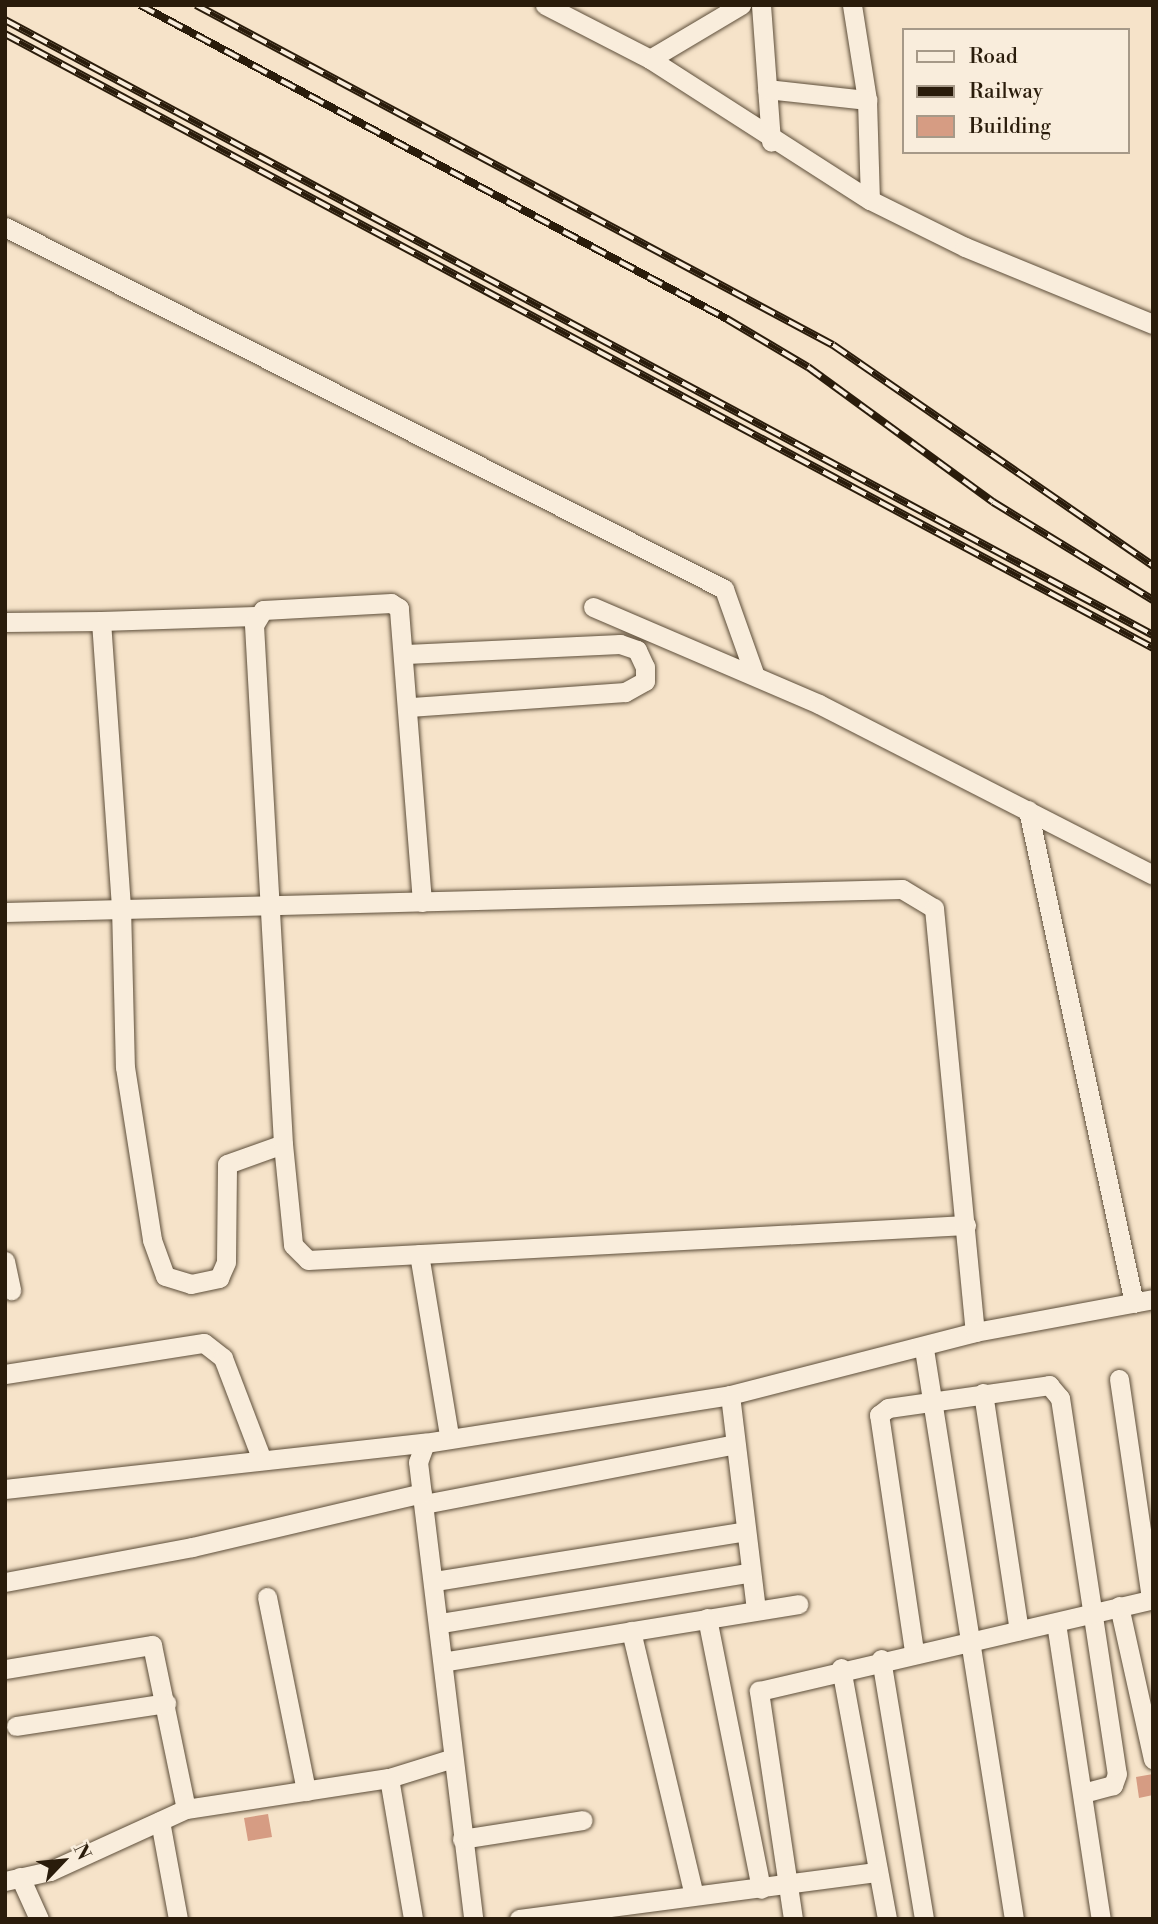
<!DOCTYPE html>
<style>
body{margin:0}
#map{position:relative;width:1158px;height:1924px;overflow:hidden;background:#f6e3c9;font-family:"Libre Bodoni",serif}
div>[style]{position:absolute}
.building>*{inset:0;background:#d69c83}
.roads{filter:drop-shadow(0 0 2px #5d4e3a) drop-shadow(0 0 2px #5d4e3a)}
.minor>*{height:19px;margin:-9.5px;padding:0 9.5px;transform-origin:9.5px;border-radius:9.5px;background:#f9eddc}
.rail>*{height:8px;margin-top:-4px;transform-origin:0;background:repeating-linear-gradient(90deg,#f9eddc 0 16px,#2a1c0b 0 32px);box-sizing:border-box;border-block:2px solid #2a1c0b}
span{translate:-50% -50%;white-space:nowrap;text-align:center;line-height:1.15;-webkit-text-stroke:5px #f9eddc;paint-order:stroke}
.frame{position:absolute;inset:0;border:7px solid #2a1c0b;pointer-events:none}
.legend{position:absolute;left:902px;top:28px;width:228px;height:126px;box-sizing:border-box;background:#f9eddc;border:2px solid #a69988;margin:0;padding:9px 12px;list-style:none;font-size:21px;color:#2a1c0b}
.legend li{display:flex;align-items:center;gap:14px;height:35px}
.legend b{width:35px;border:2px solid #a69988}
.north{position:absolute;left:28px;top:1826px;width:70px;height:70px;-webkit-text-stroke:5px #f9eddc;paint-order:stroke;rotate:64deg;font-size:19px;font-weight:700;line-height:28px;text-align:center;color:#2a1c0b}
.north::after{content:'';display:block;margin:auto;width:24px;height:32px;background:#2a1c0b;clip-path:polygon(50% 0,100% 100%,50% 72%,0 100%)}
</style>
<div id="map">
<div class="building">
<i style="clip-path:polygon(1153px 1774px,1153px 1795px,1139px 1798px,1136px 1777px)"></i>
<i style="clip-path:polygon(268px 1814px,272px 1837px,248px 1841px,244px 1818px)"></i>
</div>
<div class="roads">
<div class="minor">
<i style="left:545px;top:5px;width:118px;rotate:27.2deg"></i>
<i style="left:650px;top:59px;width:261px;rotate:32.7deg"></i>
<i style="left:870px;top:200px;width:106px;rotate:26.3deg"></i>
<i style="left:965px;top:247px;width:203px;rotate:22.3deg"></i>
<i style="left:761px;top:5px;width:137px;rotate:85.8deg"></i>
<i style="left:852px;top:5px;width:96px;rotate:81deg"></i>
<i style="left:867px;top:100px;width:100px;rotate:88.3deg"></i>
<i style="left:650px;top:59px;width:106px;rotate:-30.7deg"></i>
<i style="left:767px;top:89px;width:101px;rotate:6.3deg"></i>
<i style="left:5px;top:227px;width:805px;rotate:26.72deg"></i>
<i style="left:724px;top:589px;width:92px;rotate:70.4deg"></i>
<i style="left:593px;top:607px;width:246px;rotate:23.2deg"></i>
<i style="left:819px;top:704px;width:375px;rotate:27.1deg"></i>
<i style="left:101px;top:621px;width:154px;rotate:-1.9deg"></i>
<i style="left:5px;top:622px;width:96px;rotate:-0.6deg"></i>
<i style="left:101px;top:621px;width:286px;rotate:86deg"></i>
<i style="left:121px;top:906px;width:161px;rotate:88.6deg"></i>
<i style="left:125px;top:1067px;width:175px;rotate:81.1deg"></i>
<i style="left:152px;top:1240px;width:38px;rotate:70deg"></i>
<i style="left:165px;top:1276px;width:27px;rotate:17deg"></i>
<i style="left:191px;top:1284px;width:29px;rotate:-12deg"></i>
<i style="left:219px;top:1278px;width:17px;rotate:-66deg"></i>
<i style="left:226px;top:1262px;width:98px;rotate:-89.4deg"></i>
<i style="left:227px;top:1164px;width:59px;rotate:-19.7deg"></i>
<i style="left:406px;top:654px;width:214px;rotate:-2.7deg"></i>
<i style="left:620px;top:644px;width:18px;rotate:19deg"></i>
<i style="left:637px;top:650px;width:19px;rotate:65deg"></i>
<i style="left:645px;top:667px;width:14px;rotate:90deg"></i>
<i style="left:645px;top:681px;width:23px;rotate:151deg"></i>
<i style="left:625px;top:692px;width:217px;rotate:176deg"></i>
<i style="left:1028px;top:810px;width:504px;rotate:77.87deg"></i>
<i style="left:422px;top:902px;width:295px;rotate:-94.5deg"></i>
<i style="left:399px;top:608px;width:9px;rotate:-148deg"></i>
<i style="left:391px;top:603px;width:128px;rotate:176.9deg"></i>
<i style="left:263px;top:610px;width:17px;rotate:121deg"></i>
<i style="left:254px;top:625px;width:520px;rotate:86.8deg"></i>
<i style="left:283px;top:1144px;width:101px;rotate:84.3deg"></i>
<i style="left:293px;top:1245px;width:21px;rotate:45deg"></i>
<i style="left:308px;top:1260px;width:659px;rotate:-3.04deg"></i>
<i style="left:5px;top:912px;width:897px;rotate:-1.47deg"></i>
<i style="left:902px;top:889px;width:37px;rotate:31deg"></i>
<i style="left:934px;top:908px;width:426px;rotate:84.5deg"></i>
<i style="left:419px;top:1254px;width:183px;rotate:80.6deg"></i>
<i style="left:5px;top:1261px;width:30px;rotate:78deg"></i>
<i style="left:924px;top:1349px;width:577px;rotate:81.03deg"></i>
<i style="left:5px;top:1374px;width:201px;rotate:-8.9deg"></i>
<i style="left:204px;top:1343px;width:24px;rotate:38deg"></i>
<i style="left:223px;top:1358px;width:109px;rotate:69.1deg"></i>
<i style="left:1119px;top:1379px;width:222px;rotate:81.7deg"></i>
<i style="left:983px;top:1393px;width:240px;rotate:81.4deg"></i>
<i style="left:730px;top:1395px;width:217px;rotate:83.1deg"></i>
<i style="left:425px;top:1443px;width:20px;rotate:110deg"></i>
<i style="left:418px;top:1462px;width:460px;rotate:83.1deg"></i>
<i style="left:5px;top:1489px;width:423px;rotate:-6.3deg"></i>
<i style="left:425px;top:1443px;width:309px;rotate:-8.9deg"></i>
<i style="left:730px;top:1395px;width:253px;rotate:-14.4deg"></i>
<i style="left:975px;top:1332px;width:181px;rotate:-10.5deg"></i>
<i style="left:424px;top:1504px;width:317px;rotate:-10.9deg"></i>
<i style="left:435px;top:1581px;width:315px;rotate:-9.1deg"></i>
<i style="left:5px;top:1582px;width:190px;rotate:-10.6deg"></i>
<i style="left:192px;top:1547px;width:236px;rotate:-13.2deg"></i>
<i style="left:267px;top:1597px;width:198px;rotate:78.6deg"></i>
<i style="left:1119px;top:1606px;width:157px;rotate:77.5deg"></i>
<i style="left:707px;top:1618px;width:276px;rotate:78.7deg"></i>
<i style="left:441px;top:1623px;width:314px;rotate:-9.3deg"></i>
<i style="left:1056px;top:1623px;width:299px;rotate:81.4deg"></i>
<i style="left:631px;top:1631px;width:271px;rotate:76.6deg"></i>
<i style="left:914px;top:1651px;width:239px;rotate:-98.4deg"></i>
<i style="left:879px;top:1415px;width:11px;rotate:-38deg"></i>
<i style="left:888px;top:1408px;width:163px;rotate:-8.1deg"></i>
<i style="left:1049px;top:1385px;width:17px;rotate:50deg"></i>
<i style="left:1060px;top:1398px;width:380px;rotate:81.4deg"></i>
<i style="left:1117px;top:1774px;width:12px;rotate:110deg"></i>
<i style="left:1113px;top:1785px;width:31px;rotate:165deg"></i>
<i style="left:881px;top:1659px;width:264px;rotate:80.6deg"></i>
<i style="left:447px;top:1661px;width:356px;rotate:-9.2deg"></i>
<i style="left:841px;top:1668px;width:255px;rotate:79.6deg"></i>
<i style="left:5px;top:1669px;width:149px;rotate:-9.3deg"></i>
<i style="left:152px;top:1645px;width:167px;rotate:78.3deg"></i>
<i style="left:16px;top:1726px;width:152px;rotate:-8.7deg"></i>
<i style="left:389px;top:1778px;width:143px;rotate:80.3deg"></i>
<i style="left:160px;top:1821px;width:100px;rotate:79.6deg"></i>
<i style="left:462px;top:1839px;width:122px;rotate:-8.9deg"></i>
<i style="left:20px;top:1877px;width:46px;rotate:65.7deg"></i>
<i style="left:5px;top:1881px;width:46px;rotate:-12.5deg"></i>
<i style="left:50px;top:1871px;width:149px;rotate:-24.5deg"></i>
<i style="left:186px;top:1809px;width:205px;rotate:-8.7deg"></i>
<i style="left:389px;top:1778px;width:64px;rotate:-17.3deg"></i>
<i style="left:519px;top:1919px;width:362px;rotate:-7.5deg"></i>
<i style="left:793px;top:1919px;width:231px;rotate:-98.5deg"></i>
<i style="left:759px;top:1691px;width:405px;rotate:-13.1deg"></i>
</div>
</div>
<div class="rail">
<i style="left:140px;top:5px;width:666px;rotate:28.14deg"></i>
<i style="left:727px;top:319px;width:94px;rotate:30.7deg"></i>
<i style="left:808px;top:367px;width:229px;rotate:36.1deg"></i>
<i style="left:993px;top:502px;width:188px;rotate:31.5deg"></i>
<i style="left:196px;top:5px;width:722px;rotate:28.09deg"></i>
<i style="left:833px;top:345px;width:389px;rotate:34.6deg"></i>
<i style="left:5px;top:20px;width:1302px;rotate:28.18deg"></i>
<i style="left:5px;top:34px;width:1302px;rotate:28.14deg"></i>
</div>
<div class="frame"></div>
<ul class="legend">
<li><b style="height:9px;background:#f9eddc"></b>Road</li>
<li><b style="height:9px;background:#2a1c0b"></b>Railway</li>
<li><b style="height:19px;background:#d69c83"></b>Building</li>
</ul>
<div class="north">N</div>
</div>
